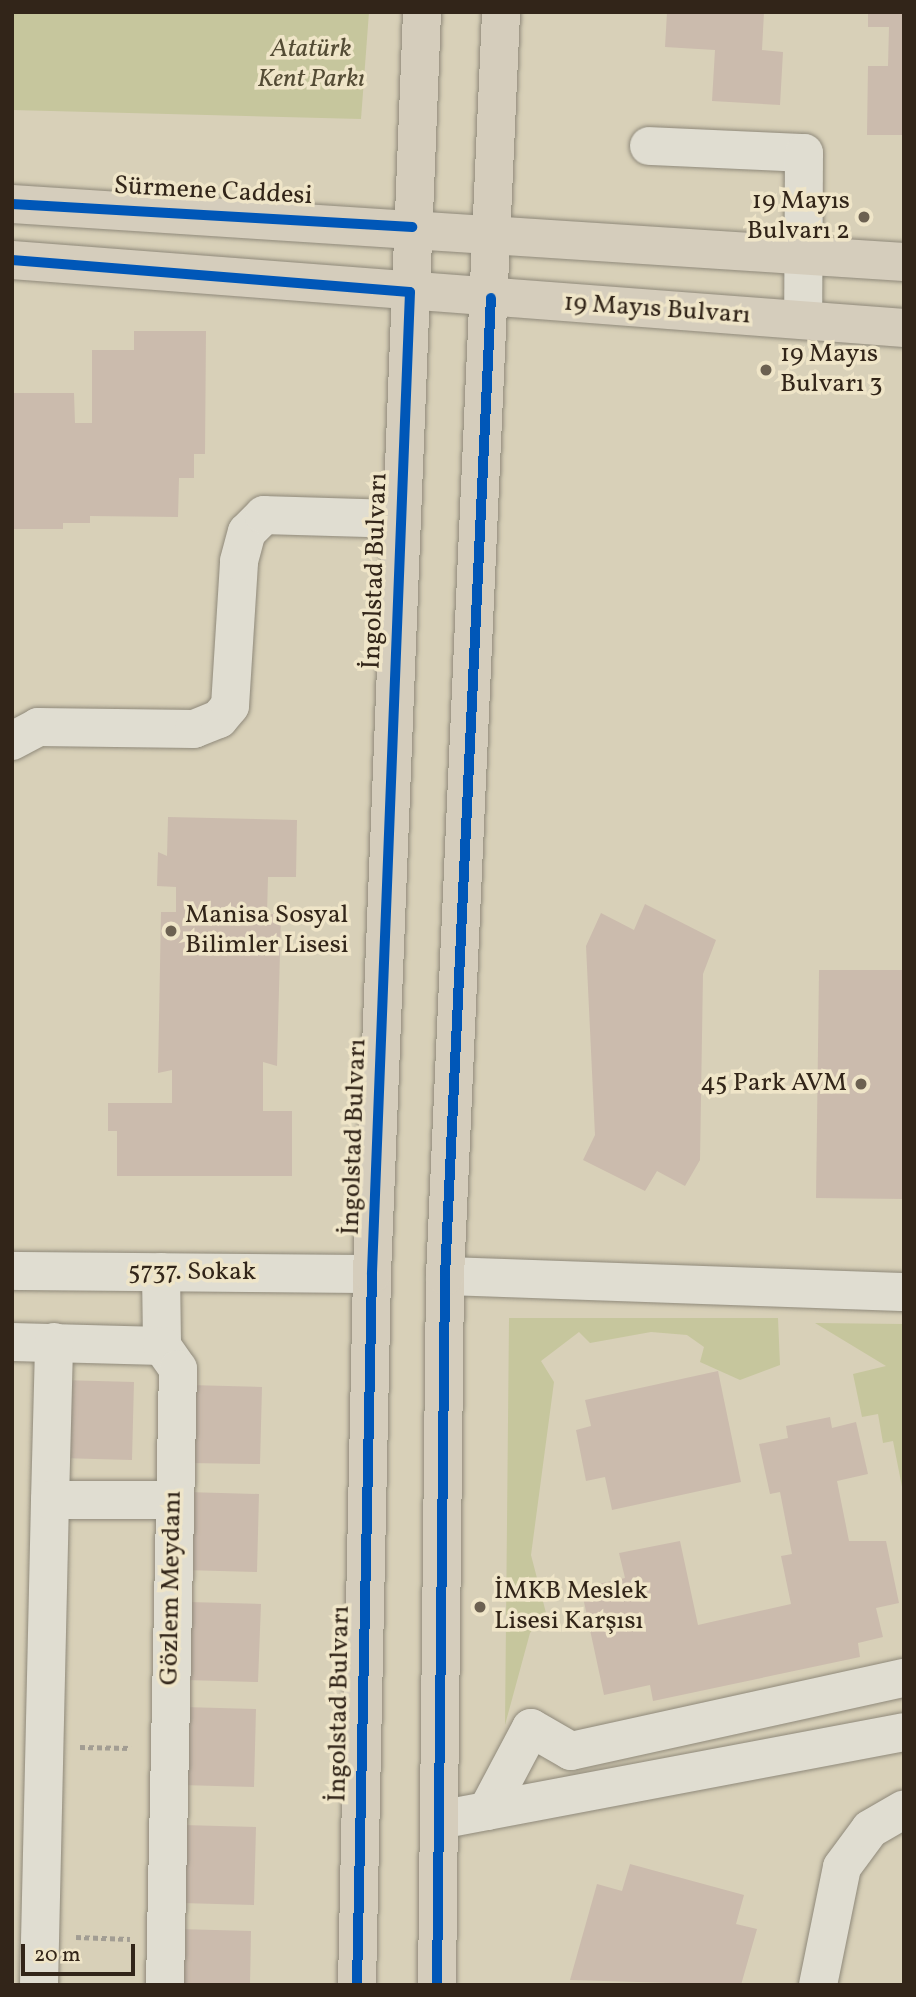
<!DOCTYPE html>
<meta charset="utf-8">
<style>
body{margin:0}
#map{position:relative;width:916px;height:1997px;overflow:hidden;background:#d8d0b8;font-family:Vollkorn,serif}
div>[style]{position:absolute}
.green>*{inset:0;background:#c6c69d}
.building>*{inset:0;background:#cbbbad}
.path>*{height:4.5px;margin-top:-2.25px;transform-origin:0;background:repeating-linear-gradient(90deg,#a29d93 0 5px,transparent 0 8.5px)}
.roads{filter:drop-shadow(0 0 2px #8f897a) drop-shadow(0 0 2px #8f897a)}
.minor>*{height:38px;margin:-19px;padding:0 19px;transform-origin:19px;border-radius:19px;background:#e0ddd1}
.major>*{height:38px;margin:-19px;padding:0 19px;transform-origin:19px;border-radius:19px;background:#d5cdbc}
.cycleway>*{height:10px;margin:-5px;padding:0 5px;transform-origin:5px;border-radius:5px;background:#0057b8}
.dots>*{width:19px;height:19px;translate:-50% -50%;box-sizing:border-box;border:4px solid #efe5c8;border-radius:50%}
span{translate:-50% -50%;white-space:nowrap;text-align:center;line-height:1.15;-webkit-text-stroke:7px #efe5c8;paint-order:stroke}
.park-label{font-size:26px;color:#534b34;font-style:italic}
.street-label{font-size:26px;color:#322519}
.poi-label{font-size:26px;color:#322519}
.right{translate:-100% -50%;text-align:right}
.left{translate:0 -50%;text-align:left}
.frame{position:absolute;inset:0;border:14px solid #322519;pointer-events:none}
.scale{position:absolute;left:21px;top:1944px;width:114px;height:32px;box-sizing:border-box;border:4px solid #322519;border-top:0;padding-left:9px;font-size:21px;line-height:24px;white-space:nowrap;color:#322519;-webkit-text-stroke:5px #efe5c8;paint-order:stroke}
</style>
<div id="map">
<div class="green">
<i style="clip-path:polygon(12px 12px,369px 12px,361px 119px,12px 110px)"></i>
<i style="clip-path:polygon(509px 1318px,778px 1318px,780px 1365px,740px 1380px,700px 1362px,704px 1347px,687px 1335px,651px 1332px,590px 1343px,579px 1332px,541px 1361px,554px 1382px,531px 1555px,546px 1613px,530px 1633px,505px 1725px)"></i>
<i style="clip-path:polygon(815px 1323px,904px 1324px,903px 1492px,893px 1441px,883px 1443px,878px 1414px,862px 1417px,853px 1374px,886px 1366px)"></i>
</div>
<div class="building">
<i style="clip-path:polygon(667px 12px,764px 12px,762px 50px,783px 52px,780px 105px,712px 101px,715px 50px,665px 47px)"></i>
<i style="clip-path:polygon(868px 12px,904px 12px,904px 135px,867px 135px,868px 66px,888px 66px,889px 27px,868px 27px)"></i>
<i style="clip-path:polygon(134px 331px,206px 331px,205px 454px,194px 454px,194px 478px,179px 478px,178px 517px,90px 516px,90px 523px,63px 523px,63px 529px,12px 529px,12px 393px,74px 393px,75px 423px,92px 423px,92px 350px,134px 350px)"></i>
<i style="clip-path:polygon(168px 817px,297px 820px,296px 877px,268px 877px,267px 914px,281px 914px,277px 1066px,263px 1062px,263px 1111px,292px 1111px,292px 1176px,117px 1176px,117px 1131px,108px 1131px,108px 1103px,172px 1103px,172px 1070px,158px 1073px,161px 912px,176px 912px,176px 887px,157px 886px,158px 852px,167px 856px)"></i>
<i style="clip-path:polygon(645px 904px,716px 940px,703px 974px,700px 1160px,685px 1186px,657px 1171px,645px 1191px,583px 1160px,595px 1135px,586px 946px,601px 913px,634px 930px)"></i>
<i style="clip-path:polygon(819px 970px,904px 970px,904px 1199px,816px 1198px)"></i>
<i style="clip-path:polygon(718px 1371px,741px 1482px,612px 1510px,605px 1477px,586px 1481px,576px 1430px,591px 1426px,585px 1400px)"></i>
<i style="clip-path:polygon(61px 1380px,134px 1382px,132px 1460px,59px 1458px)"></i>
<i style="clip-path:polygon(189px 1385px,262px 1387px,260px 1464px,187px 1463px)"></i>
<i style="clip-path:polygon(830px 1417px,832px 1428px,856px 1422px,868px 1474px,837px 1481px,849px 1541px,886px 1541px,899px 1603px,876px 1608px,883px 1637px,858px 1643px,860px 1657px,653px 1701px,650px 1685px,604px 1695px,581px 1588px,625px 1578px,619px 1553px,680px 1541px,698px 1625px,791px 1604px,781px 1556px,792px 1554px,780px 1492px,770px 1494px,759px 1444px,788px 1438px,786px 1426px)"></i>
<i style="clip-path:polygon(186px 1492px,259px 1494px,257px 1572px,184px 1570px)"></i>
<i style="clip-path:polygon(188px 1602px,261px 1604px,258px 1682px,185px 1680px)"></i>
<i style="clip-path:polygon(183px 1707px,256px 1709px,254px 1787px,181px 1785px)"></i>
<i style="clip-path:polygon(183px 1825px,256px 1827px,254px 1905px,181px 1903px)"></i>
<i style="clip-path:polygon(630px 1864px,744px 1895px,736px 1924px,757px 1929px,741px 1985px,570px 1980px,597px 1884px,622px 1891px)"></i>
<i style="clip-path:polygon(178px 1929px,251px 1931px,250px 1985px,177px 1985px)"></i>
</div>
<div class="path">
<i style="left:80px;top:1747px;width:51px;rotate:1.1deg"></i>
<i style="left:76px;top:1937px;width:54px;rotate:2.1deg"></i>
</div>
<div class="roads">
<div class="minor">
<i style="left:649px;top:146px;width:155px;rotate:2.6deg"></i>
<i style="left:804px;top:153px;width:167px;rotate:90.3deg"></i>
<i style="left:12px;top:741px;width:30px;rotate:-28deg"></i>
<i style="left:38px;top:727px;width:156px;rotate:0.7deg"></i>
<i style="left:194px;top:729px;width:27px;rotate:-22deg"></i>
<i style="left:219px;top:719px;width:17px;rotate:-50deg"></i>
<i style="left:230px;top:706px;width:145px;rotate:-86.4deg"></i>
<i style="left:239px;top:561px;width:30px;rotate:-75deg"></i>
<i style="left:247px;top:532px;width:24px;rotate:-45deg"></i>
<i style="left:264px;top:515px;width:137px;rotate:1.7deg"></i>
<i style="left:12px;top:1271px;width:360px;rotate:0.5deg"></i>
<i style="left:161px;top:1272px;width:74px;rotate:89.2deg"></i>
<i style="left:445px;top:1276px;width:459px;rotate:2deg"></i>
<i style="left:12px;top:1342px;width:150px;rotate:1.5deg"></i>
<i style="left:162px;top:1346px;width:28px;rotate:55deg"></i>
<i style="left:178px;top:1369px;width:616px;rotate:91.21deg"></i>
<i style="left:50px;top:1500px;width:158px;rotate:-88.5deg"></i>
<i style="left:487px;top:1811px;width:94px;rotate:-62.1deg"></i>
<i style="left:531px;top:1728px;width:46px;rotate:29.9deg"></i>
<i style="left:571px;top:1751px;width:341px;rotate:-12.4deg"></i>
<i style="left:439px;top:1820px;width:473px;rotate:-10.7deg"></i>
<i style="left:39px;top:1985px;width:485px;rotate:-88.7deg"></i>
<i style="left:50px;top:1500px;width:123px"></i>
<i style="left:818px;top:1985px;width:120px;rotate:-78.5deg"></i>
<i style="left:842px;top:1867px;width:47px;rotate:-53.6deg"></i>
<i style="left:870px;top:1829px;width:39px;rotate:-30deg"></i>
</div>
<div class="major">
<i style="left:12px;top:204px;width:894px;rotate:3.72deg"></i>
<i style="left:12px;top:260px;width:895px;rotate:4.36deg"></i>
<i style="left:357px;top:1985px;width:711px;rotate:-88.79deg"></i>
<i style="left:372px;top:1274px;width:1263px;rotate:-87.73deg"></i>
<i style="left:437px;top:1985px;width:709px;rotate:-89.35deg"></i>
<i style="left:445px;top:1276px;width:1265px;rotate:-87.46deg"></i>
</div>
</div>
<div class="cycleway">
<i style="left:12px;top:204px;width:401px;rotate:3.3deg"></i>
<i style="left:12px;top:260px;width:399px;rotate:4.6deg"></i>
<i style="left:410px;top:292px;width:983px;rotate:92.22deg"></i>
<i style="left:372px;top:1274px;width:711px;rotate:91.21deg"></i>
<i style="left:437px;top:1985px;width:709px;rotate:-89.35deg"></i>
<i style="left:445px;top:1276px;width:979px;rotate:-87.31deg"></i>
</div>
<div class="dots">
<i style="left:864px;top:217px;background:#6c6151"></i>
<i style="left:766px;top:370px;background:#6c6151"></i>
<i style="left:171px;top:931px;background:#6c6151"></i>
<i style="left:861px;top:1084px;background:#6c6151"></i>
<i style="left:480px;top:1607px;background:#6c6151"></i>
</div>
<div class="park-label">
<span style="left:311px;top:65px">Atatürk<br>Kent Parkı</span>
</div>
<div class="street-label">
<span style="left:213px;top:192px;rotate:3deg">Sürmene Caddesi</span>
<span style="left:657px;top:310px;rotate:4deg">19 Mayıs Bulvarı</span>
<span style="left:376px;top:571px;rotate:-88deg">İngolstad Bulvarı</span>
<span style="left:355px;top:1137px;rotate:-88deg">İngolstad Bulvarı</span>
<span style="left:192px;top:1273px">5737. Sokak</span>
<span style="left:172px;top:1588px;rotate:-89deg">Gözlem Meydanı</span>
<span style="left:340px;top:1704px;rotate:-89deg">İngolstad Bulvarı</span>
</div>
<div class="poi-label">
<span class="right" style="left:850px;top:217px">19 Mayıs<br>Bulvarı 2</span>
<span class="left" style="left:780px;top:370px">19 Mayıs<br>Bulvarı 3</span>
<span class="left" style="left:185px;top:931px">Manisa Sosyal<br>Bilimler Lisesi</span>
<span class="right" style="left:847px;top:1084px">45 Park AVM</span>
<span class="left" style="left:494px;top:1607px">İMKB Meslek<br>Lisesi Karşısı</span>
</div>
<div class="frame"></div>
<div class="scale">20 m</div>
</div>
